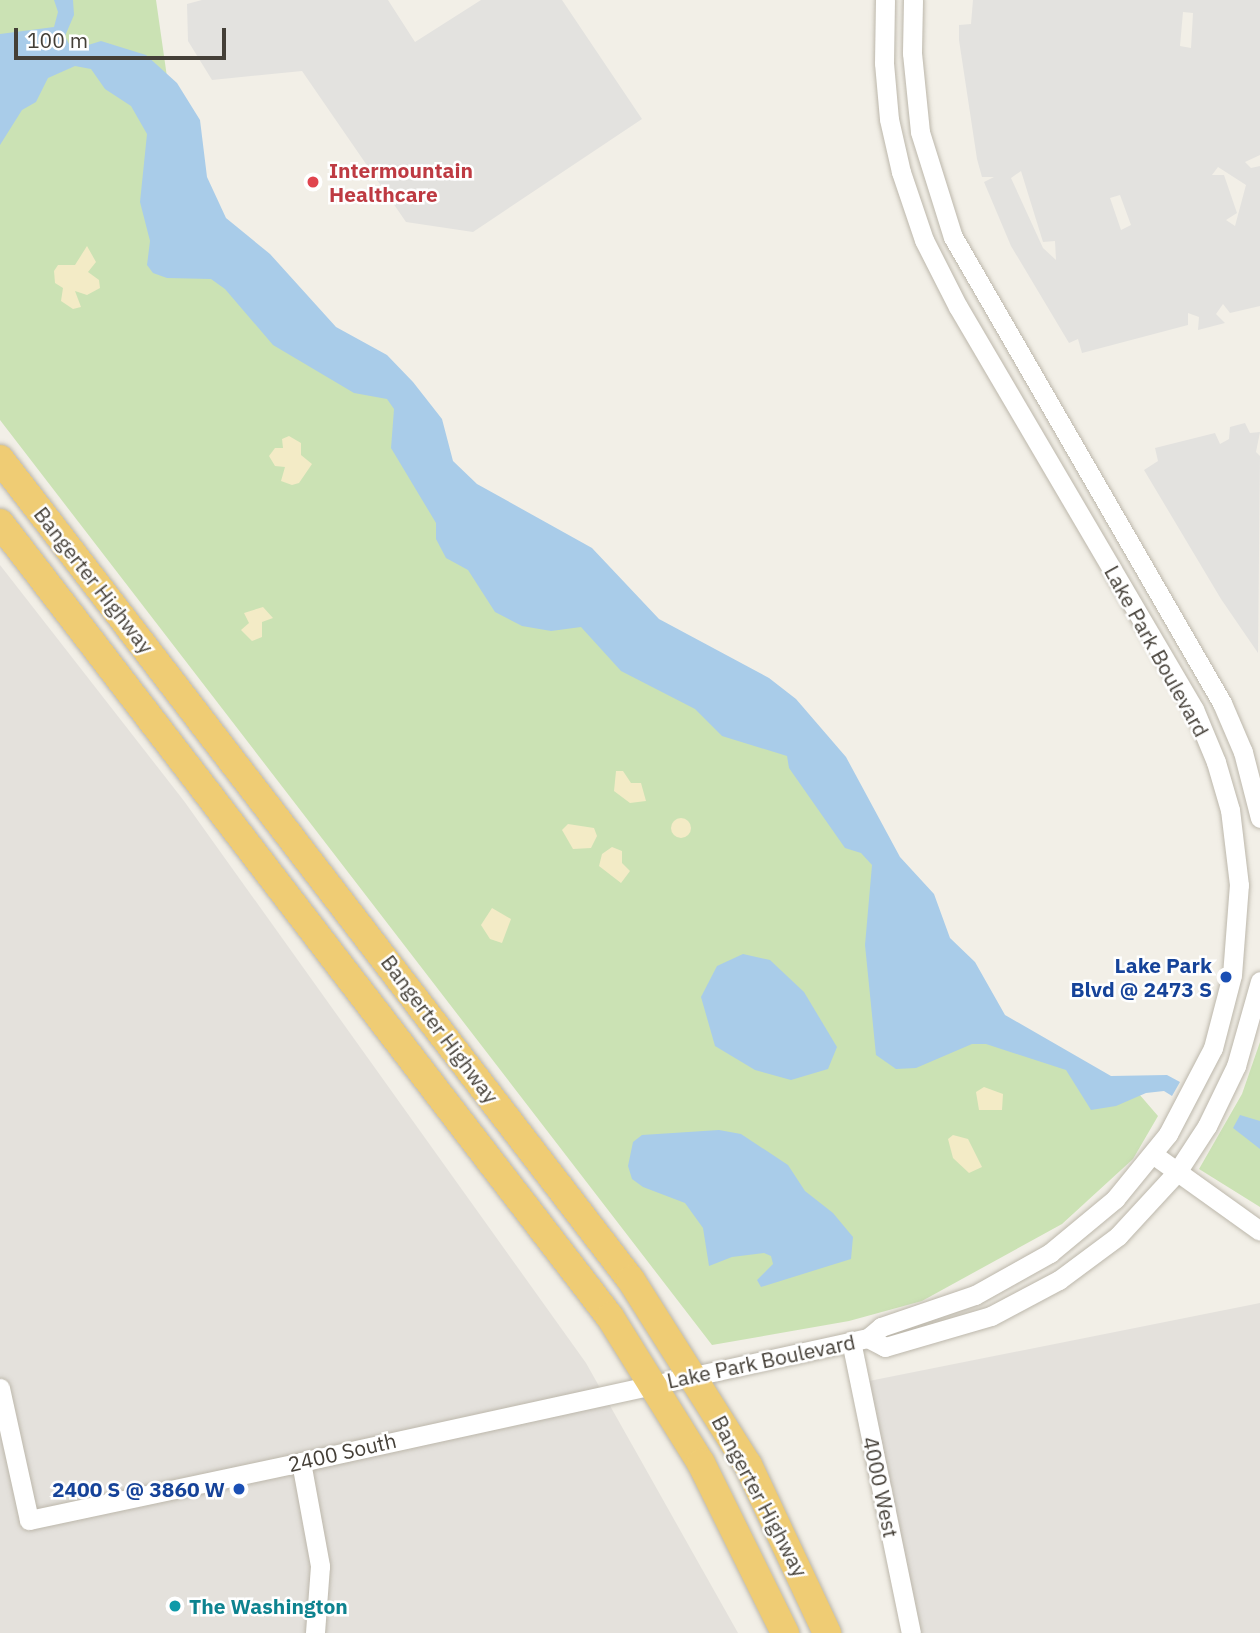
<!DOCTYPE html>
<style>
body{margin:0}
#map{position:relative;width:1260px;height:1633px;overflow:hidden;background:#f2efe7;font-family:"IBM Plex Sans",sans-serif}
div>[style]{position:absolute}
.industrial>*{inset:0;background:#e4e1dc}
.green>*{inset:0;background:#cbe2b4}
.sand>*{inset:0;background:#f3ebc6}
.round{border-radius:50%}
.parking>*{inset:0;background:#e3e2df}
.water>*{inset:0;background:#a9cce9}
.roads{filter:drop-shadow(0 0 2px #bcb7ab) drop-shadow(0 0 2px #bcb7ab)}
.minor>*{height:19px;margin:-9.5px;padding:0 9.5px;transform-origin:9.5px;border-radius:9.5px;background:#fff}
.highway>*{height:28px;margin:-14px;padding:0 14px;transform-origin:14px;border-radius:14px;background:#efcc74}
.dots>*{width:19px;height:19px;translate:-50% -50%;box-sizing:border-box;border:4px solid #fff;border-radius:50%}
span{translate:-50% -50%;white-space:nowrap;text-align:center;line-height:1.15;-webkit-text-stroke:5px #fff;paint-order:stroke}
.health-label{font-size:21px;color:#be3a42;font-weight:700}
.left{translate:0 -50%;text-align:left}
.street-label{font-size:21px;color:#443f37}
.transit-label{font-size:21px;color:#164399;font-weight:700}
.right{translate:-100% -50%;text-align:right}
.culture-label{font-size:21px;color:#0d838f;font-weight:700}
.scale{position:absolute;left:14px;top:28px;width:212px;height:32px;box-sizing:border-box;border:4px solid #443f37;border-top:0;padding-left:9px;font-size:21px;line-height:24px;white-space:nowrap;color:#443f37;-webkit-text-stroke:5px #fff;paint-order:stroke}
</style>
<div id="map">
<div class="industrial">
<i style="clip-path:polygon(0 565px,184px 801px,586px 1363px,738px 1633px,0 1633px)"></i>
<i style="clip-path:polygon(1260px 1303px,1260px 1633px,917px 1633px,869px 1381px)"></i>
</div>
<div class="green">
<i style="clip-path:polygon(0 0,156px 0,183px 189px,369px 372px,469px 494px,794px 732px,1001px 1033px,1139px 1094px,1158px 1116px,1133px 1159px,1062px 1224px,922px 1301px,849px 1321px,712px 1345px,0 420px)"></i>
<i style="clip-path:polygon(1260px 1042px,1260px 1207px,1199px 1169px,1242px 1094px)"></i>
</div>
<div class="sand">
<i style="clip-path:polygon(87px 246px,96px 262px,88px 272px,99px 280px,100px 288px,87px 295px,75px 291px,81px 307px,73px 309px,61px 301px,63px 288px,55px 283px,54px 271px,58px 265px,75px 265px)"></i>
<i style="clip-path:polygon(289px 436px,301px 443px,301px 455px,312px 464px,299px 483px,292px 485px,281px 481px,285px 467px,275px 466px,269px 456px,275px 448px,283px 448px,282px 439px)"></i>
<i style="clip-path:polygon(263px 607px,273px 618px,262px 622px,262px 637px,252px 641px,241px 630px,249px 623px,244px 613px)"></i>
<i style="clip-path:polygon(616px 771px,623px 771px,631px 783px,641px 783px,646px 801px,630px 803px,614px 791px)"></i>
<i class="round" style="left:671px;top:818px;width:20px;height:20px"></i>
<i style="clip-path:polygon(568px 824px,594px 828px,597px 836px,591px 848px,573px 849px,562px 830px)"></i>
<i style="clip-path:polygon(612px 847px,622px 851px,622px 863px,630px 871px,621px 883px,599px 866px,602px 854px)"></i>
<i style="clip-path:polygon(492px 908px,511px 919px,502px 943px,490px 939px,481px 925px)"></i>
<i style="clip-path:polygon(984px 1087px,1003px 1094px,1002px 1110px,979px 1110px,976px 1092px)"></i>
<i style="clip-path:polygon(953px 1135px,968px 1139px,982px 1167px,969px 1173px,953px 1158px,948px 1139px)"></i>
</div>
<div class="parking">
<i style="clip-path:polygon(202px 0,388px 0,415px 42px,481px 0,562px 0,642px 119px,473px 232px,406px 222px,302px 71px,212px 80px,188px 41px,187px 4px)"></i>
<i style="clip-path:polygon(evenodd,973px 0,1260px 0,1260px 155px,1245px 162px,1251px 168px,1260px 166px,1260px 306px,1230px 313px,1223px 304px,1216px 314px,1225px 323px,1198px 330px,1199px 317px,1188px 313px,1188px 325px,1082px 353px,1078px 339px,1069px 343px,1011px 246px,984px 182px,994px 177px,982px 177px,977px 159px,959px 40px,959px 25px,971px 24px,973px 0,1183px 12px,1193px 13px,1191px 48px,1180px 46px,1183px 12px,973px 0,1218px 167px,1246px 185px,1235px 226px,1226px 220px,1237px 213px,1224px 175px,1212px 175px,1218px 167px,973px 0,1021px 171px,1043px 242px,1055px 241px,1056px 260px,1043px 248px,1011px 178px,1021px 171px,973px 0,1120px 195px,1131px 225px,1121px 230px,1110px 198px,1120px 195px)"></i>
<i style="clip-path:polygon(1245px 423px,1250px 433px,1260px 432px,1256px 452px,1260px 456px,1258px 653px,1221px 599px,1144px 470px,1158px 461px,1155px 448px,1215px 433px,1220px 444px,1229px 439px,1230px 427px)"></i>
</div>
<div class="water">
<i style="clip-path:polygon(54px 0,73px 0,74px 15px,65px 36px,72px 50px,101px 41px,117px 46px,146px 55px,177px 83px,200px 120px,207px 177px,226px 218px,270px 254px,336px 327px,387px 355px,413px 382px,442px 419px,453px 461px,477px 484px,592px 548px,659px 619px,769px 678px,796px 699px,846px 757px,900px 857px,934px 894px,950px 938px,975px 962px,1005px 1015px,1111px 1076px,1167px 1075px,1180px 1082px,1172px 1096px,1164px 1091px,1146px 1093px,1116px 1106px,1091px 1110px,1066px 1070px,986px 1044px,972px 1044px,916px 1068px,896px 1069px,876px 1055px,865px 945px,872px 865px,861px 853px,845px 848px,789px 768px,787px 756px,722px 736px,695px 709px,621px 671px,581px 627px,551px 631px,522px 626px,495px 612px,468px 570px,446px 558px,436px 539px,436px 523px,391px 448px,394px 409px,387px 399px,354px 393px,273px 345px,225px 289px,211px 279px,167px 278px,153px 273px,147px 265px,150px 241px,140px 202px,147px 134px,131px 106px,105px 89px,91px 69px,75px 66px,48px 78px,36px 102px,22px 110px,0 145px,0 34px,54px 27px,58px 12px)"></i>
<i style="clip-path:polygon(743px 954px,770px 960px,804px 992px,837px 1047px,828px 1069px,791px 1080px,755px 1070px,715px 1046px,701px 997px,717px 966px)"></i>
<i style="clip-path:polygon(1240px 1115px,1260px 1121px,1260px 1149px,1233px 1128px)"></i>
<i style="clip-path:polygon(719px 1130px,741px 1134px,788px 1165px,805px 1191px,833px 1213px,853px 1237px,851px 1259px,761px 1287px,757px 1280px,773px 1264px,771px 1256px,764px 1253px,732px 1257px,709px 1266px,703px 1228px,685px 1203px,643px 1187px,632px 1179px,628px 1166px,633px 1142px,642px 1135px)"></i>
</div>
<div class="roads">
<div class="minor">
<i style="left:913px;top:0;width:53px;rotate:91.1deg"></i>
<i style="left:912px;top:53px;width:79px;rotate:84.2deg"></i>
<i style="left:920px;top:132px;width:110px;rotate:72.6deg"></i>
<i style="left:953px;top:237px;width:538px;rotate:60deg"></i>
<i style="left:1222px;top:703px;width:53px;rotate:66.8deg"></i>
<i style="left:1243px;top:752px;width:68px;rotate:75.6deg"></i>
<i style="left:1154px;top:1155px;width:130px;rotate:35.6deg"></i>
<i style="left:868px;top:1338px;width:19px;rotate:28deg"></i>
<i style="left:885px;top:1347px;width:110px;rotate:-16.3deg"></i>
<i style="left:991px;top:1316px;width:77px;rotate:-27.9deg"></i>
<i style="left:1059px;top:1280px;width:74px;rotate:-36.7deg"></i>
<i style="left:1118px;top:1236px;width:87px;rotate:-47.3deg"></i>
<i style="left:1177px;top:1172px;width:55px;rotate:-56.9deg"></i>
<i style="left:1207px;top:1126px;width:67px;rotate:-64.2deg"></i>
<i style="left:1236px;top:1066px;width:88px;rotate:-74.2deg"></i>
<i style="left:851px;top:1341px;width:298px;rotate:78.4deg"></i>
<i style="left:0;top:1388px;width:135px;rotate:77.6deg"></i>
<i style="left:29px;top:1520px;width:278px;rotate:-12deg"></i>
<i style="left:301px;top:1462px;width:580px;rotate:-12.34deg"></i>
<i style="left:868px;top:1338px;width:17px;rotate:-40deg"></i>
<i style="left:881px;top:1327px;width:99px;rotate:-18.8deg"></i>
<i style="left:975px;top:1295px;width:86px;rotate:-29.2deg"></i>
<i style="left:1050px;top:1253px;width:85px;rotate:-39.7deg"></i>
<i style="left:1115px;top:1199px;width:84px;rotate:-50.8deg"></i>
<i style="left:1168px;top:1134px;width:97px;rotate:-62.4deg"></i>
<i style="left:1213px;top:1048px;width:75px;rotate:-75.4deg"></i>
<i style="left:1232px;top:975px;width:90px;rotate:-85.6deg"></i>
<i style="left:1239px;top:885px;width:76px;rotate:-96.8deg"></i>
<i style="left:1230px;top:810px;width:50px;rotate:-106.3deg"></i>
<i style="left:1216px;top:762px;width:57px;rotate:-112.5deg"></i>
<i style="left:1194px;top:709px;width:466px;rotate:-120.4deg"></i>
<i style="left:958px;top:307px;width:75px;rotate:-116.9deg"></i>
<i style="left:924px;top:240px;width:72px;rotate:-108.7deg"></i>
<i style="left:901px;top:172px;width:54px;rotate:-102.8deg"></i>
<i style="left:889px;top:119px;width:56px;rotate:-95.1deg"></i>
<i style="left:884px;top:63px;width:63px;rotate:-89.1deg"></i>
<i style="left:301px;top:1462px;width:106px;rotate:79.6deg"></i>
<i style="left:320px;top:1566px;width:67px;rotate:94.3deg"></i>
</div>
<div class="highway">
<i style="left:0;top:459px;width:1035px;rotate:52.46deg"></i>
<i style="left:631px;top:1280px;width:219px;rotate:57.7deg"></i>
<i style="left:748px;top:1465px;width:186px;rotate:64.8deg"></i>
<i style="left:0;top:523px;width:1001px;rotate:52.47deg"></i>
<i style="left:610px;top:1317px;width:172px;rotate:58.1deg"></i>
<i style="left:701px;top:1463px;width:190px;rotate:63.7deg"></i>
</div>
</div>
<div class="dots">
<i style="left:313px;top:182px;background:#e0444e"></i>
<i style="left:1226px;top:977px;background:#1a4fb4"></i>
<i style="left:239px;top:1489px;background:#1a4fb4"></i>
<i style="left:175px;top:1606px;background:#0f9aa8"></i>
</div>
<div class="health-label">
<span class="left" style="left:329px;top:182px">Intermountain<br>Healthcare</span>
</div>
<div class="street-label">
<span style="left:94px;top:580px;rotate:52deg">Bangerter Highway</span>
<span style="left:1157px;top:651px;rotate:61deg">Lake Park Boulevard</span>
<span style="left:440px;top:1029px;rotate:53deg">Bangerter Highway</span>
<span style="left:761px;top:1361px;rotate:-12deg">Lake Park Boulevard</span>
<span style="left:342px;top:1452px;rotate:-13deg">2400 South</span>
<span style="left:881px;top:1487px;rotate:78deg">4000 West</span>
<span style="left:760px;top:1496px;rotate:62deg">Bangerter Highway</span>
</div>
<div class="transit-label">
<span class="right" style="left:1212px;top:977px">Lake Park<br>Blvd @ 2473 S</span>
<span class="right" style="left:225px;top:1489px">2400 S @ 3860 W</span>
</div>
<div class="culture-label">
<span class="left" style="left:189px;top:1606px">The Washington</span>
</div>
<div class="scale">100 m</div>
</div>
